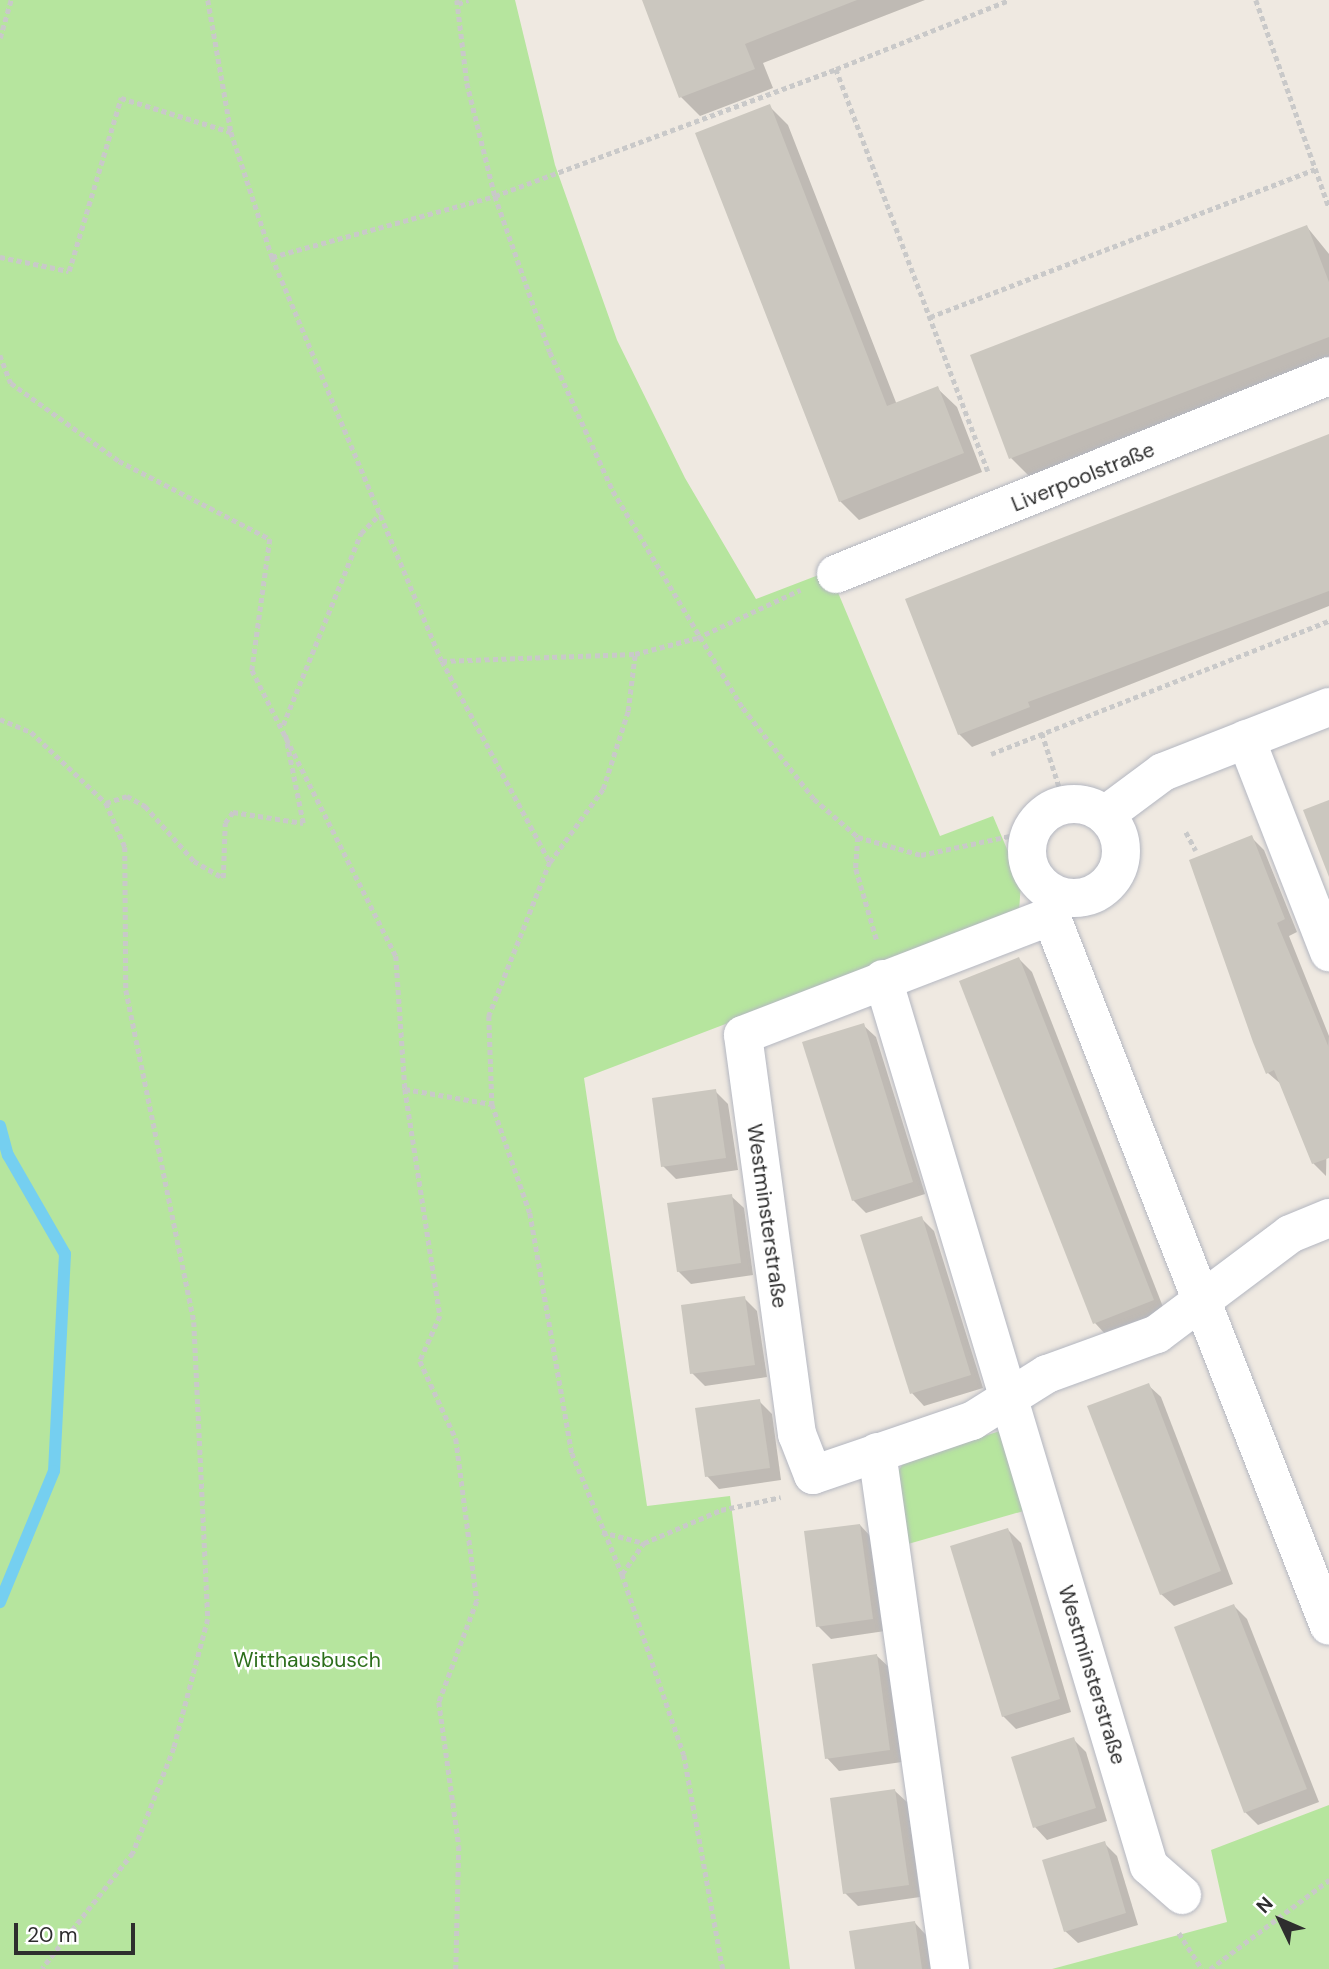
<!DOCTYPE html>
<meta charset="utf-8">
<style>
body{margin:0}
#map{position:relative;width:1329px;height:1969px;overflow:hidden;background:#efe9e1;font-family:"DM Sans",sans-serif}
div>[style]{position:absolute}
.green>*{inset:0;background:#b6e59e}
.shadow>*{inset:0;background:#0003}
.stream>*{height:12px;margin:-6px;padding:0 6px;transform-origin:6px;border-radius:6px;background:#75cff0}
.building>*{inset:0;background:#cbc7bf}
.path>*{height:4.5px;margin-top:-2.25px;transform-origin:0;background:repeating-linear-gradient(90deg,#c9c9c9 0 5px,transparent 0 8.5px)}
.roads{filter:drop-shadow(0 0 2px #b4b7c1) drop-shadow(0 0 2px #b4b7c1)}
.minor>*{height:38px;margin:-19px;padding:0 19px;transform-origin:19px;border-radius:19px;background:#fff}
.minor>.ring{margin:-19px;padding:0;box-sizing:content-box;background:none;border:38px solid #fff;border-radius:50%}
span{translate:-50% -50%;white-space:nowrap;text-align:center;line-height:1.15;-webkit-text-stroke:5px #fff;paint-order:stroke}
.street-label{font-size:21px;color:#2e2e2e}
.park-label{font-size:21px;color:#2c6e1b}
.north{position:absolute;left:1245px;top:1885px;width:70px;height:70px;-webkit-text-stroke:5px #fff;paint-order:stroke;rotate:314deg;font-size:19px;font-weight:700;line-height:28px;text-align:center;color:#2e2e2e}
.north::after{content:'';display:block;margin:auto;width:24px;height:32px;background:#2e2e2e;clip-path:polygon(50% 0,100% 100%,50% 72%,0 100%)}
.scale{position:absolute;left:14px;top:1923px;width:121px;height:32px;box-sizing:border-box;border:4px solid #2e2e2e;border-top:0;padding-left:9px;font-size:21px;line-height:24px;white-space:nowrap;color:#2e2e2e;-webkit-text-stroke:5px #fff;paint-order:stroke}
</style>
<div id="map">
<div class="green">
<i style="clip-path:polygon(0 0,515px 0,555px 165px,617px 340px,685px 478px,756px 599px,829px 571px,940px 836px,993px 816px,1021px 882px,1019px 912px,584px 1078px,647px 1506px,730px 1496px,790px 1969px,0 1969px)"></i>
<i style="clip-path:polygon(1006px 1429px,1027px 1510px,901px 1546px,893px 1479px,904px 1462px)"></i>
<i style="clip-path:polygon(1329px 1805px,1329px 1969px,1052px 1969px,1227px 1922px,1211px 1850px)"></i>
</div>
<div class="shadow">
<i style="clip-path:polygon(643px 0,925px 0,763px 63px,773px 88px,700px 116px,681px 97px)"></i>
<i style="clip-path:polygon(769px 106px,788px 125px,897px 405px,938px 389px,957px 407px,982px 472px,859px 520px,840px 501px)"></i>
<i style="clip-path:polygon(1307px 227px,1329px 254px,1329px 362px,1030px 477px,1011px 458px)"></i>
<i style="clip-path:polygon(1329px 436px,1329px 606px,972px 747px,959px 734px)"></i>
<i style="clip-path:polygon(1251px 837px,1264px 850px,1297px 932px,1289px 936px,1329px 1036px,1326px 1176px,1313px 1163px,1282px 1085px,1268px 1073px)"></i>
<i style="clip-path:polygon(1019px 959px,1032px 972px,1165px 1312px,1107px 1336px,1095px 1323px)"></i>
<i style="clip-path:polygon(863px 1025px,876px 1037px,925px 1194px,866px 1213px,853px 1200px)"></i>
<i style="clip-path:polygon(715px 1091px,728px 1104px,738px 1170px,676px 1179px,663px 1166px)"></i>
<i style="clip-path:polygon(731px 1196px,744px 1208px,753px 1275px,691px 1284px,678px 1271px)"></i>
<i style="clip-path:polygon(921px 1218px,934px 1231px,983px 1388px,924px 1406px,912px 1393px)"></i>
<i style="clip-path:polygon(744px 1298px,757px 1311px,767px 1377px,705px 1386px,692px 1373px)"></i>
<i style="clip-path:polygon(1148px 1385px,1161px 1397px,1233px 1584px,1174px 1606px,1161px 1594px)"></i>
<i style="clip-path:polygon(759px 1401px,772px 1414px,781px 1480px,719px 1489px,707px 1476px)"></i>
<i style="clip-path:polygon(860px 1525px,872px 1538px,885px 1631px,831px 1639px,818px 1626px)"></i>
<i style="clip-path:polygon(1008px 1530px,1021px 1543px,1071px 1712px,1016px 1729px,1003px 1716px)"></i>
<i style="clip-path:polygon(1234px 1606px,1247px 1619px,1319px 1802px,1258px 1825px,1245px 1812px)"></i>
<i style="clip-path:polygon(877px 1656px,890px 1668px,902px 1762px,839px 1771px,827px 1758px)"></i>
<i style="clip-path:polygon(1073px 1739px,1086px 1752px,1107px 1821px,1047px 1840px,1035px 1827px)"></i>
<i style="clip-path:polygon(895px 1791px,908px 1803px,920px 1897px,858px 1906px,845px 1893px)"></i>
<i style="clip-path:polygon(1104px 1843px,1117px 1856px,1138px 1925px,1078px 1943px,1065px 1931px)"></i>
<i style="clip-path:polygon(915px 1923px,927px 1936px,932px 1969px,857px 1969px)"></i>
</div>
<div class="stream">
<i style="left:0;top:1126px;width:30px;rotate:75deg"></i>
<i style="left:8px;top:1155px;width:114px;rotate:60.1deg"></i>
<i style="left:65px;top:1254px;width:217px;rotate:92.9deg"></i>
<i style="left:54px;top:1471px;width:142px;rotate:112.4deg"></i>
</div>
<div class="building">
<i style="clip-path:polygon(642px 0,857px 0,745px 44px,755px 69px,679px 98px)"></i>
<i style="clip-path:polygon(770px 104px,887px 406px,938px 386px,964px 453px,839px 502px,695px 133px)"></i>
<i style="clip-path:polygon(1307px 225px,1329px 282px,1329px 337px,1009px 459px,970px 355px)"></i>
<i style="clip-path:polygon(1329px 434px,1329px 591px,1028px 702px,1030px 707px,958px 735px,905px 599px)"></i>
<i style="clip-path:polygon(1329px 800px,1329px 877px,1303px 810px)"></i>
<i style="clip-path:polygon(1252px 835px,1285px 919px,1277px 923px,1329px 1048px,1329px 1158px,1312px 1164px,1274px 1070px,1266px 1074px,1253px 1042px,1189px 860px)"></i>
<i style="clip-path:polygon(1019px 957px,1154px 1300px,1093px 1324px,959px 981px)"></i>
<i style="clip-path:polygon(864px 1023px,913px 1182px,852px 1201px,802px 1042px)"></i>
<i style="clip-path:polygon(716px 1089px,726px 1158px,661px 1167px,652px 1098px)"></i>
<i style="clip-path:polygon(732px 1194px,741px 1263px,677px 1272px,667px 1203px)"></i>
<i style="clip-path:polygon(922px 1216px,971px 1375px,910px 1394px,860px 1235px)"></i>
<i style="clip-path:polygon(745px 1296px,755px 1365px,690px 1374px,681px 1305px)"></i>
<i style="clip-path:polygon(1149px 1383px,1221px 1571px,1160px 1595px,1087px 1406px)"></i>
<i style="clip-path:polygon(760px 1399px,770px 1468px,705px 1477px,695px 1408px)"></i>
<i style="clip-path:polygon(860px 1524px,873px 1619px,816px 1627px,804px 1531px)"></i>
<i style="clip-path:polygon(1008px 1528px,1060px 1699px,1002px 1717px,950px 1546px)"></i>
<i style="clip-path:polygon(1234px 1604px,1307px 1789px,1244px 1813px,1174px 1627px)"></i>
<i style="clip-path:polygon(877px 1654px,890px 1750px,825px 1759px,812px 1664px)"></i>
<i style="clip-path:polygon(1074px 1737px,1096px 1808px,1033px 1828px,1011px 1757px)"></i>
<i style="clip-path:polygon(895px 1789px,909px 1885px,843px 1894px,830px 1798px)"></i>
<i style="clip-path:polygon(1105px 1841px,1126px 1913px,1064px 1932px,1042px 1860px)"></i>
<i style="clip-path:polygon(915px 1921px,922px 1969px,855px 1969px,849px 1931px)"></i>
</div>
<div class="path">
<i style="left:208px;top:0;width:134px;rotate:80.1deg"></i>
<i style="left:231px;top:132px;width:132px;rotate:71.8deg"></i>
<i style="left:272px;top:257px;width:438px;rotate:67.2deg"></i>
<i style="left:442px;top:661px;width:228px;rotate:61.8deg"></i>
<i style="left:550px;top:862px;width:166px;rotate:111.6deg"></i>
<i style="left:489px;top:1016px;width:88px;rotate:88deg"></i>
<i style="left:492px;top:1104px;width:115px;rotate:70.8deg"></i>
<i style="left:530px;top:1213px;width:244px;rotate:80.1deg"></i>
<i style="left:572px;top:1453px;width:131px;rotate:67.5deg"></i>
<i style="left:622px;top:1574px;width:191px;rotate:71.1deg"></i>
<i style="left:684px;top:1755px;width:218px;rotate:79.7deg"></i>
<i style="left:457px;top:0;width:84px;rotate:83.1deg"></i>
<i style="left:467px;top:83px;width:116px;rotate:76.1deg"></i>
<i style="left:495px;top:196px;width:165px;rotate:70.6deg"></i>
<i style="left:550px;top:352px;width:153px;rotate:65.6deg"></i>
<i style="left:613px;top:491px;width:253px;rotate:59.1deg"></i>
<i style="left:743px;top:708px;width:115px;rotate:52deg"></i>
<i style="left:814px;top:799px;width:58px;rotate:40.8deg"></i>
<i style="left:858px;top:837px;width:66px;rotate:15.9deg"></i>
<i style="left:921px;top:855px;width:91px;rotate:-12.1deg"></i>
<i style="left:1010px;top:836px;width:18px;rotate:9deg"></i>
<i style="left:1256px;top:0;width:219px;rotate:70.6deg"></i>
<i style="left:458px;top:4px;width:11px;rotate:-22deg"></i>
<i style="left:0;top:38px;width:40px;rotate:-74deg"></i>
<i style="left:836px;top:69px;width:186px;rotate:-21.7deg"></i>
<i style="left:0;top:257px;width:70px;rotate:11.5deg"></i>
<i style="left:69px;top:271px;width:181px;rotate:-73.3deg"></i>
<i style="left:121px;top:98px;width:115px;rotate:17.2deg"></i>
<i style="left:272px;top:257px;width:231px;rotate:-15.3deg"></i>
<i style="left:495px;top:196px;width:364px;rotate:-20.4deg"></i>
<i style="left:836px;top:69px;width:430px;rotate:69.3deg"></i>
<i style="left:930px;top:317px;width:412px;rotate:-21deg"></i>
<i style="left:0;top:355px;width:30px;rotate:69deg"></i>
<i style="left:11px;top:383px;width:133px;rotate:35.8deg"></i>
<i style="left:119px;top:461px;width:170px;rotate:27.3deg"></i>
<i style="left:270px;top:539px;width:132px;rotate:97.8deg"></i>
<i style="left:252px;top:670px;width:320px;rotate:63.3deg"></i>
<i style="left:396px;top:956px;width:133px;rotate:86.1deg"></i>
<i style="left:405px;top:1089px;width:230px;rotate:81.2deg"></i>
<i style="left:440px;top:1316px;width:49px;rotate:114deg"></i>
<i style="left:420px;top:1361px;width:86px;rotate:65.2deg"></i>
<i style="left:456px;top:1439px;width:163px;rotate:82.6deg"></i>
<i style="left:477px;top:1601px;width:108px;rotate:110.6deg"></i>
<i style="left:439px;top:1702px;width:145px;rotate:82.1deg"></i>
<i style="left:459px;top:1846px;width:123px;rotate:91.4deg"></i>
<i style="left:442px;top:661px;width:193px;rotate:-2.1deg"></i>
<i style="left:0;top:719px;width:34px;rotate:23deg"></i>
<i style="left:31px;top:732px;width:103px;rotate:43.4deg"></i>
<i style="left:106px;top:803px;width:48px;rotate:66.6deg"></i>
<i style="left:125px;top:847px;width:143px;rotate:89.6deg"></i>
<i style="left:126px;top:990px;width:339px;rotate:78.4deg"></i>
<i style="left:194px;top:1322px;width:297px;rotate:87.3deg"></i>
<i style="left:208px;top:1619px;width:133px;rotate:104.8deg"></i>
<i style="left:174px;top:1748px;width:113px;rotate:111.3deg"></i>
<i style="left:133px;top:1853px;width:147px;rotate:128.1deg"></i>
<i style="left:283px;top:725px;width:207px;rotate:-67.9deg"></i>
<i style="left:361px;top:533px;width:27px;rotate:-45deg"></i>
<i style="left:1042px;top:733px;width:76px;rotate:72.3deg"></i>
<i style="left:991px;top:754px;width:363px;rotate:-21.5deg"></i>
<i style="left:106px;top:803px;width:22px;rotate:-18deg"></i>
<i style="left:127px;top:796px;width:21px;rotate:29deg"></i>
<i style="left:145px;top:806px;width:74px;rotate:48.3deg"></i>
<i style="left:194px;top:861px;width:34px;rotate:30deg"></i>
<i style="left:223px;top:878px;width:55px;rotate:-87.9deg"></i>
<i style="left:225px;top:823px;width:14px;rotate:-54deg"></i>
<i style="left:233px;top:812px;width:71px;rotate:8.9deg"></i>
<i style="left:303px;top:823px;width:91px;rotate:-101.4deg"></i>
<i style="left:1186px;top:832px;width:21px;rotate:62deg"></i>
<i style="left:858px;top:837px;width:32px;rotate:94deg"></i>
<i style="left:856px;top:869px;width:75px;rotate:73.7deg"></i>
<i style="left:550px;top:862px;width:90px;rotate:-54deg"></i>
<i style="left:603px;top:789px;width:82px;rotate:-72.2deg"></i>
<i style="left:628px;top:711px;width:57px;rotate:-83deg"></i>
<i style="left:635px;top:654px;width:64px;rotate:-14.5deg"></i>
<i style="left:697px;top:638px;width:114px;rotate:-25deg"></i>
<i style="left:1109px;top:882px;width:25px;rotate:-7deg"></i>
<i style="left:405px;top:1089px;width:88px;rotate:9.8deg"></i>
<i style="left:602px;top:1532px;width:43px;rotate:14.7deg"></i>
<i style="left:622px;top:1574px;width:38px;rotate:-55deg"></i>
<i style="left:644px;top:1543px;width:84px;rotate:-23.2deg"></i>
<i style="left:721px;top:1510px;width:61px;rotate:-12.2deg"></i>
<i style="left:1179px;top:1933px;width:43px;rotate:57.4deg"></i>
<i style="left:1210px;top:1969px;width:149px;rotate:-36.8deg"></i>
</div>
<div class="roads">
<div class="minor">
<i style="left:836px;top:574px;width:531px;rotate:-21.88deg"></i>
<i style="left:1246px;top:739px;width:229px;rotate:68.7deg"></i>
<i class="ring" style="left:1027px;top:804px;width:56px;height:56px"></i>
<i style="left:1105px;top:815px;width:72px;rotate:-36.6deg"></i>
<i style="left:1163px;top:772px;width:178px;rotate:-21.4deg"></i>
<i style="left:1058px;top:896px;width:21px;rotate:109deg"></i>
<i style="left:1051px;top:916px;width:762px;rotate:68.62deg"></i>
<i style="left:1051px;top:916px;width:330px;rotate:158.9deg"></i>
<i style="left:743px;top:1035px;width:403px;rotate:82.3deg"></i>
<i style="left:797px;top:1434px;width:44px;rotate:68.7deg"></i>
<i style="left:813px;top:1475px;width:168px;rotate:-18.8deg"></i>
<i style="left:972px;top:1421px;width:89px;rotate:-32.1deg"></i>
<i style="left:1047px;top:1374px;width:117px;rotate:-20deg"></i>
<i style="left:1157px;top:1334px;width:166px;rotate:-36.9deg"></i>
<i style="left:1290px;top:1234px;width:42px;rotate:-22.3deg"></i>
<i style="left:883px;top:979px;width:926px;rotate:73.31deg"></i>
<i style="left:1149px;top:1866px;width:44px;rotate:41.3deg"></i>
<i style="left:877px;top:1452px;width:522px;rotate:81.96deg"></i>
</div>
</div>
<div class="street-label">
<span style="left:1083px;top:477px;rotate:-22deg">Liverpoolstraße</span>
<span style="left:767px;top:1216px;rotate:82deg">Westminsterstraße</span>
<span style="left:1092px;top:1675px;rotate:73deg">Westminsterstraße</span>
</div>
<div class="park-label">
<span style="left:307px;top:1660px">Witthausbusch</span>
</div>
<div class="north">N</div>
<div class="scale">20 m</div>
</div>
